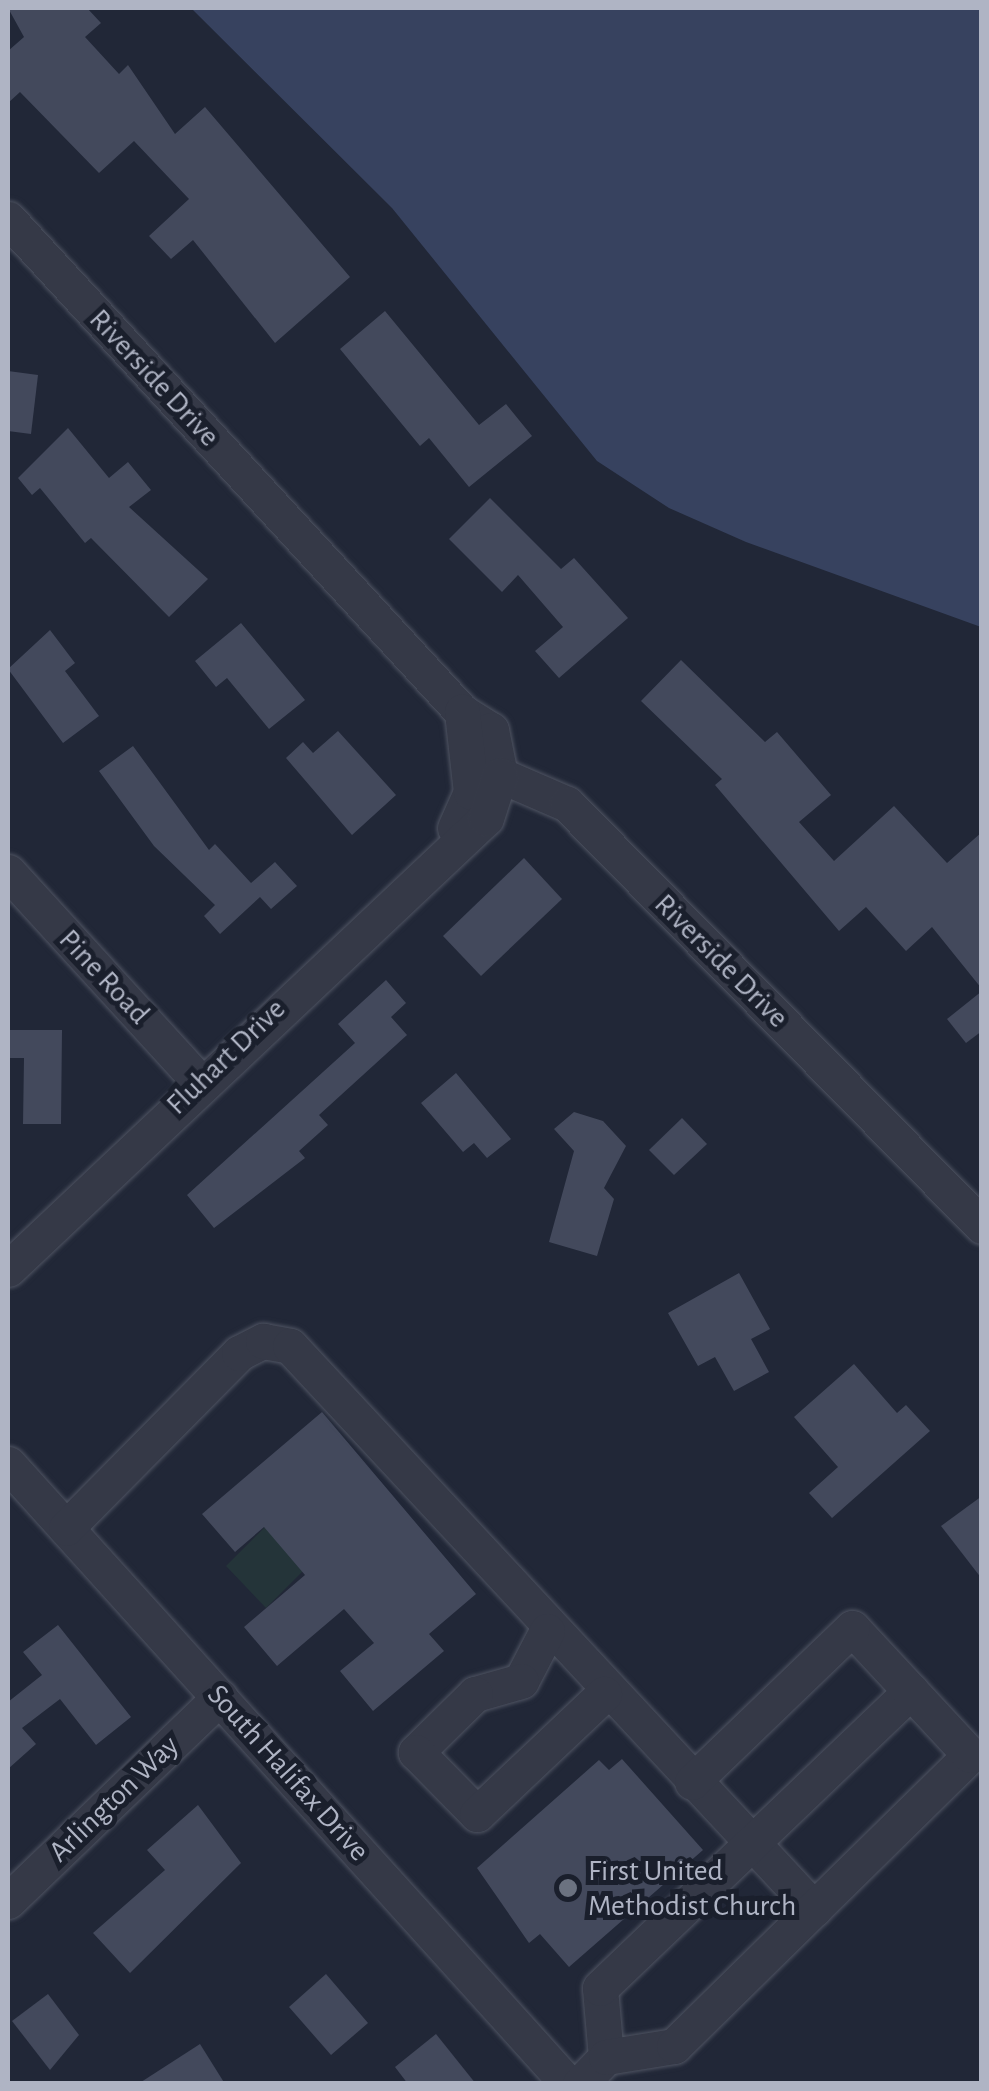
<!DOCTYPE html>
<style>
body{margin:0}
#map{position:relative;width:989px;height:2091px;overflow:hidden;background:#212737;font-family:"Alegreya Sans",sans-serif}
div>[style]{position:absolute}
.green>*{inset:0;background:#243439}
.water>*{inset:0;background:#37425f}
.building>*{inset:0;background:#43495c}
.roads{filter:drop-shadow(0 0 2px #4f5462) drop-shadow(0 0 2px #4f5462)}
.minor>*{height:35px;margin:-17.5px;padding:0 17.5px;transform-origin:17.5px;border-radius:17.5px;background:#353947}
.dots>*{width:28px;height:28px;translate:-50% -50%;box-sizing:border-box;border:5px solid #1a1f2c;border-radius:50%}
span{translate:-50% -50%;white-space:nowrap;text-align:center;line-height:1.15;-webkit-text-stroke:10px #1a1f2c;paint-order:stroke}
.street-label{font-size:30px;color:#afb4c4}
.poi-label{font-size:30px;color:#afb4c4}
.left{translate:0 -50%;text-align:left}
.frame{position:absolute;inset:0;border:10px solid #afb4c4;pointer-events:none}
</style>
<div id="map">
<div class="green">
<i style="clip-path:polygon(269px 1523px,309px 1565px,266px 1608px,226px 1566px)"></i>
</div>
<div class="water">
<i style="clip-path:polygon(191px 8px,981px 8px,981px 627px,746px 542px,669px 508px,597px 461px,392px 208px)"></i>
</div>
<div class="building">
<i style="clip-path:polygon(8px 8px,87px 8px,101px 23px,85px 37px,119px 74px,128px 65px,175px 134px,205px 107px,350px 277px,275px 343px,193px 240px,171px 259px,149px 236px,189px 199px,134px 141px,99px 173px,20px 92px,8px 103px,8px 51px,24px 37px)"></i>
<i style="clip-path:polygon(385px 311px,479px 425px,506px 404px,532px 436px,469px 487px,429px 438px,420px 446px,340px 349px)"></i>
<i style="clip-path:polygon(8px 371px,38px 375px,31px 434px,8px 431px)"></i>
<i style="clip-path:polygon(68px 428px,109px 478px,128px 462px,151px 490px,129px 507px,208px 579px,169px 617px,91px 538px,85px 543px,40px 488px,32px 495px,18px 478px)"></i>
<i style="clip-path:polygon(490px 498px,561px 569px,574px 558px,628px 618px,559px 678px,535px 651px,563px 627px,518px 575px,502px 592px,449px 539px)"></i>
<i style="clip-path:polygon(241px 623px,305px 700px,269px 729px,227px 678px,216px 687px,195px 661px)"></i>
<i style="clip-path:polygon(50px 630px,75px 663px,65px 671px,99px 716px,63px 743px,8px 669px)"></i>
<i style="clip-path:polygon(681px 660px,765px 742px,777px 732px,831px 795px,799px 822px,834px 861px,894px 806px,947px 863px,982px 832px,982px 989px,932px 927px,906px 951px,866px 907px,839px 931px,715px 785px,722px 779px,641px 701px)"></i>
<i style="clip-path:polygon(338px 731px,396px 795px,352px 835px,286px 758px,303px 742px,313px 753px)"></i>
<i style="clip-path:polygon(133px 746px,209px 850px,215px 844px,251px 883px,275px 862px,297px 886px,271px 909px,260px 897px,220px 934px,204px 916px,215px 905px,154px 846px,99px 771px)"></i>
<i style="clip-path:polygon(524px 858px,562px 899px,481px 976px,443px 936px)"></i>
<i style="clip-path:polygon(386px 980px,406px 1003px,391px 1017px,407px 1035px,319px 1115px,328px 1125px,299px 1151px,305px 1158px,214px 1228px,187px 1195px,355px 1043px,338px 1024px)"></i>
<i style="clip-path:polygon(982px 991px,982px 1031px,966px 1043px,947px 1019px)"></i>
<i style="clip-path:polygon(8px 1030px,62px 1030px,61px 1124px,23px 1124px,24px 1058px,8px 1058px)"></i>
<i style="clip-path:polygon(456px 1073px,511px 1139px,487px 1158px,474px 1143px,463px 1152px,421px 1103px)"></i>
<i style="clip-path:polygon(574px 1112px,603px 1121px,626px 1146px,604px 1188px,614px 1199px,597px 1256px,549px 1242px,574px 1151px,554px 1129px)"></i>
<i style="clip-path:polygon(682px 1118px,707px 1144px,674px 1175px,649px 1150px)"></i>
<i style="clip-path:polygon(739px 1273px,770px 1329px,751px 1339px,769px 1372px,734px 1391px,715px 1357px,698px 1366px,668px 1313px)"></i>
<i style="clip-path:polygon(854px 1364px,897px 1413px,906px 1405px,930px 1431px,832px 1518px,809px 1493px,838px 1467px,794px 1417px)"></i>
<i style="clip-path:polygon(322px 1412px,476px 1594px,429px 1634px,444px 1651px,373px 1711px,340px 1671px,374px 1643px,344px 1609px,277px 1666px,244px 1627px,305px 1575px,264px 1527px,235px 1552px,202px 1514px)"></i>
<i style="clip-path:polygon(982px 1496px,982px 1579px,941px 1526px)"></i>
<i style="clip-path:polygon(58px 1625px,131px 1717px,96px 1745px,60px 1699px,22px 1728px,36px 1744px,8px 1769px,8px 1702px,42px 1675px,23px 1652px)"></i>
<i style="clip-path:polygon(622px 1759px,703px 1850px,569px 1967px,540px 1934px,529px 1943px,477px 1868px,599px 1760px,609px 1770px)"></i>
<i style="clip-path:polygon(198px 1805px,241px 1863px,130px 1973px,93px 1933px,165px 1870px,147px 1850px)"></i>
<i style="clip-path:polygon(326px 1974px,368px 2023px,331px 2055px,289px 2007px)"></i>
<i style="clip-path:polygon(48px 1994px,79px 2035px,50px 2070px,12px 2021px)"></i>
<i style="clip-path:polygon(436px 2034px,476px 2084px,408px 2084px,395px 2067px)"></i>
<i style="clip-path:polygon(200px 2044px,225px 2084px,138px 2084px)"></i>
</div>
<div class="roads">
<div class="minor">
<i style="left:8px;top:219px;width:670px;rotate:47.36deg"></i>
<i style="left:462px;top:712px;width:34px;rotate:32deg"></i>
<i style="left:491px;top:730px;width:46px;rotate:78.7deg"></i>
<i style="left:500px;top:775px;width:73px;rotate:23.4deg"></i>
<i style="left:567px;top:804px;width:592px;rotate:45.48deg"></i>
<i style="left:455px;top:828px;width:39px;rotate:-66deg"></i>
<i style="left:471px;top:792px;width:81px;rotate:-96.4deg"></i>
<i style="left:8px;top:872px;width:285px;rotate:47.6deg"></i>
<i style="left:8px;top:1269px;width:657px;rotate:-43.34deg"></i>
<i style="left:486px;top:818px;width:45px;rotate:-72deg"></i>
<i style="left:8px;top:1464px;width:835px;rotate:47.91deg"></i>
<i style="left:66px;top:1528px;width:246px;rotate:-45.3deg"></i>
<i style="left:239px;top:1353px;width:27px;rotate:-27deg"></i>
<i style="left:263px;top:1341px;width:27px;rotate:10deg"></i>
<i style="left:290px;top:1346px;width:769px;rotate:47.05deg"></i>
<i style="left:547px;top:1631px;width:56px;rotate:117.5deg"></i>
<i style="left:521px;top:1681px;width:48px;rotate:164.2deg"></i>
<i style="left:475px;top:1694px;width:83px;rotate:135.5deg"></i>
<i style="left:416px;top:1752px;width:87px;rotate:45.5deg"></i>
<i style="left:477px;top:1814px;width:175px;rotate:-43.4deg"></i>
<i style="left:8px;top:1901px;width:294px;rotate:-43.9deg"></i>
<i style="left:606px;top:2057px;width:69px;rotate:-95deg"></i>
<i style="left:600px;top:1988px;width:430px;rotate:-43.7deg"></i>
<i style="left:580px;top:2084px;width:37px;rotate:-46deg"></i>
<i style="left:606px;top:2057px;width:69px;rotate:-9.2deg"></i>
<i style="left:674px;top:2046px;width:415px;rotate:-44.5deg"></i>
<i style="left:970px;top:1755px;width:173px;rotate:-132.9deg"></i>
<i style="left:852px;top:1628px;width:222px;rotate:136.1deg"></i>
</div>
</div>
<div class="dots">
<i style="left:568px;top:1888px;background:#6b7280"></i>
</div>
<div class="street-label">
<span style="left:154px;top:378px;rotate:47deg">Riverside Drive</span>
<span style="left:721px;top:961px;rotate:45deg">Riverside Drive</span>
<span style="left:104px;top:977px;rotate:47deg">Pine Road</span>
<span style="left:226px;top:1057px;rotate:-44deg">Fluhart Drive</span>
<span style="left:288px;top:1773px;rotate:48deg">South Halifax Drive</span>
<span style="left:114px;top:1799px;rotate:-44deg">Arlington Way</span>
</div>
<div class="poi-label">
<span class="left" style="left:588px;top:1888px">First United<br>Methodist Church</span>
</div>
<div class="frame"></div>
</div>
